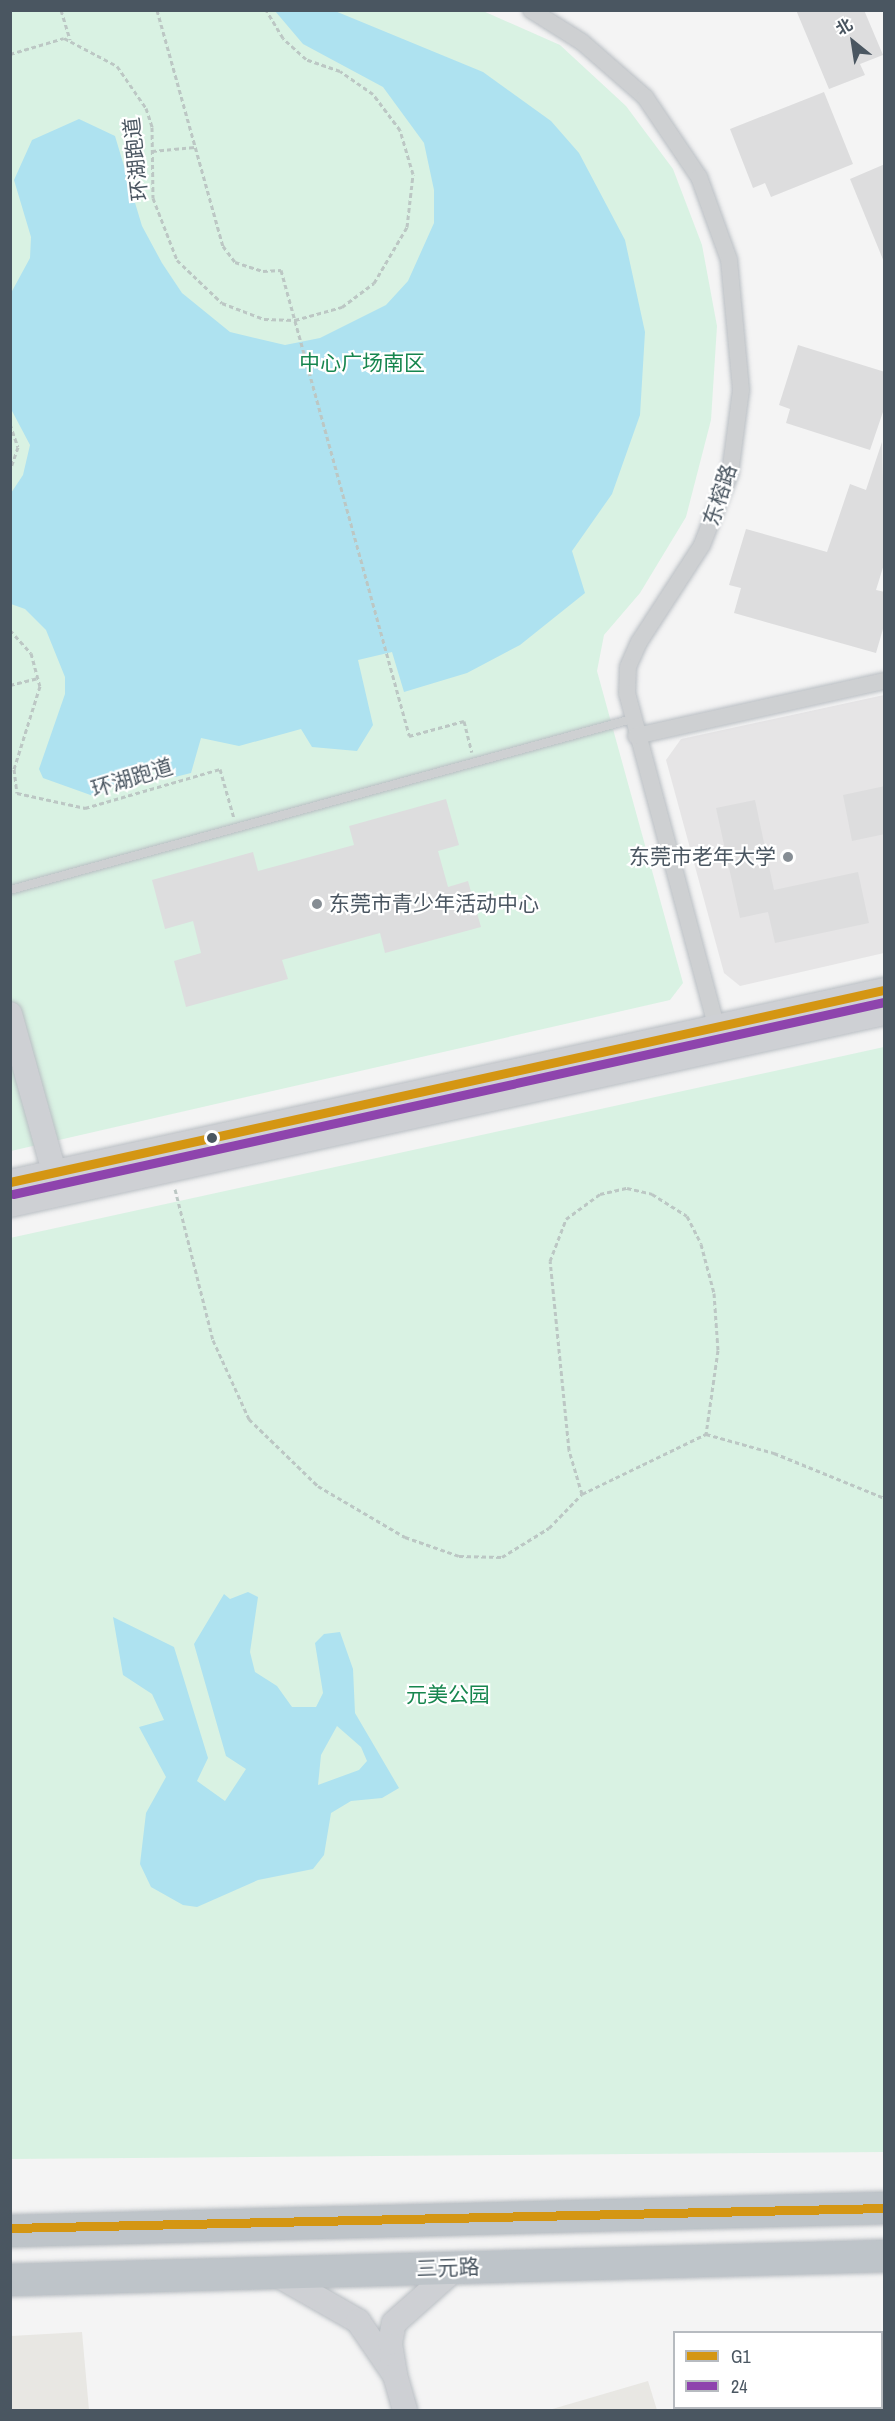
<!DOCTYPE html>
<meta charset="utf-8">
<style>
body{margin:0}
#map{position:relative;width:895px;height:2421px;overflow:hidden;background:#f4f4f4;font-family:"Archivo Narrow","Noto Sans SC",sans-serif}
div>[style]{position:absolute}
.commercial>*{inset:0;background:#e8e7e3}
.education>*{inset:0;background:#e6e5e6}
.green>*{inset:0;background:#d9f2e3}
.water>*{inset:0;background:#aee2f0}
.building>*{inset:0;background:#ddddde}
.path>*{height:3px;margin-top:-1.5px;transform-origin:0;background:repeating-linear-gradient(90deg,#bcc7c4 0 4.5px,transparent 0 7.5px)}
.roads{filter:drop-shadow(0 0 2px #b9bec3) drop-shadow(0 0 2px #b9bec3)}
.lane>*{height:8px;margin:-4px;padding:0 4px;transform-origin:4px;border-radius:4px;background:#ced0d2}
.street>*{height:16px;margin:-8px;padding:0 8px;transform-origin:8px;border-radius:8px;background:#ced0d2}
.secondary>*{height:24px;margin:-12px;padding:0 12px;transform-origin:12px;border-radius:12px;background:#ced0d4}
.highway>*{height:32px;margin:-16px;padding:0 16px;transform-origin:16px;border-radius:16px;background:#bec4c9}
.bus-1>*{height:9px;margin:-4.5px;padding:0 4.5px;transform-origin:4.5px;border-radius:4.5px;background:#d49613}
.bus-2>*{height:9px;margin:-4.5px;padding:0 4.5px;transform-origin:4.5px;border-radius:4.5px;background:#8e44ad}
.dots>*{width:16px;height:16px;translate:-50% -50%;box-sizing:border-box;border:3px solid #fff;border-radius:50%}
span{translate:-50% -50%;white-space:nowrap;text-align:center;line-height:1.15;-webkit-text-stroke:4.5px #fff;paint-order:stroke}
.street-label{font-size:21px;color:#4a5661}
.park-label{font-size:21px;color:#17864f}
.poi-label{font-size:21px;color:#4a5661}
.right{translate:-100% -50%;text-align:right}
.left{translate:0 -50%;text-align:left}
.frame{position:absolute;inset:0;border:12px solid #4a5661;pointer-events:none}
.legend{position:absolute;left:673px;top:2331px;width:210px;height:78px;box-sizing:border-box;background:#fff;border:2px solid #b7bbc0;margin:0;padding:8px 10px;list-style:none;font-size:18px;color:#4a5661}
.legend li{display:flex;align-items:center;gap:12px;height:30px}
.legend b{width:30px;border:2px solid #b7bbc0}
.north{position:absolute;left:823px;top:12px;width:60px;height:60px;-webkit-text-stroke:4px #fff;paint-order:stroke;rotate:330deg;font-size:16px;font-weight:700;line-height:24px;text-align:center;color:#4a5661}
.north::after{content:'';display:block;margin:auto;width:21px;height:27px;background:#4a5661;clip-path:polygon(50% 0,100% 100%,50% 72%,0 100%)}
</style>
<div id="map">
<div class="commercial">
<i style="clip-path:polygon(82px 2332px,89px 2410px,11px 2410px,11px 2336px)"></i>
<i style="clip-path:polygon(648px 2381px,657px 2410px,549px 2410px)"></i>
</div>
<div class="education">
<i style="clip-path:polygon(884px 695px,884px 953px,740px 986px,724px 973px,666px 760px,681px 739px)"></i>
</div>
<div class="green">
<i style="clip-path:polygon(10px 11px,483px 11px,560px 45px,626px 106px,673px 169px,702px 245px,717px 326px,711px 420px,686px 517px,640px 593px,604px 635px,597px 671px,683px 983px,670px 1000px,11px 1151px)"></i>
<i style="clip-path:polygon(884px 1047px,884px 2152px,11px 2159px,10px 1238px)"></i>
</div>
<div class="water">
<i style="clip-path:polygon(275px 11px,335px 11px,483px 72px,551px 121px,579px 153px,625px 240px,645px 332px,640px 415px,612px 494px,572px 551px,585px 593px,520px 645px,467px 673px,404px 692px,392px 652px,358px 660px,373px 725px,357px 751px,312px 747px,301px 729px,239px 746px,201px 738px,191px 773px,175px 777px,153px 771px,140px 783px,121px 780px,96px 797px,43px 778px,39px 769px,65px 694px,65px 677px,46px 630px,25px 609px,11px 604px,11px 493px,23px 475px,30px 445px,11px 409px,11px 293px,30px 258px,31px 237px,14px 180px,32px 140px,79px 119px,115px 136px,142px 226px,162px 263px,182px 293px,230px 332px,285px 345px,320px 338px,386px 305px,408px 281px,434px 223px,434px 190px,424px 143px,383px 87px,303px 44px)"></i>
<i style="clip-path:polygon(evenodd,248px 1592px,258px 1597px,250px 1652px,255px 1672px,277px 1686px,292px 1707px,316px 1707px,323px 1693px,315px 1643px,324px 1634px,340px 1632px,353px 1669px,355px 1713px,399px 1788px,382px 1798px,351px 1801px,331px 1813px,324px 1855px,313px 1869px,258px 1880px,197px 1907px,183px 1905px,151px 1887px,140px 1864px,146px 1813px,166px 1777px,139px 1727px,164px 1720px,152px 1694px,123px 1675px,113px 1617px,174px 1647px,208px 1758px,197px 1781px,225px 1801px,246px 1769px,226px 1756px,194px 1644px,224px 1594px,230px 1599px,248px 1592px,337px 1726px,361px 1747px,367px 1761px,359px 1770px,318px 1785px,321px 1755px,337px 1726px)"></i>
</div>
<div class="building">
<i style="clip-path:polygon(796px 10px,864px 10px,883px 55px,860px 64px,865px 75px,829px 89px)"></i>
<i style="clip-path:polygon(824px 92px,853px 164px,771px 197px,765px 183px,753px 188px,730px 129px)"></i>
<i style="clip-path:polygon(885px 164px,885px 262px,884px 262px,850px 179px)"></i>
<i style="clip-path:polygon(798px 345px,885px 372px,885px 406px,870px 450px,786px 423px,790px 409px,779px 405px)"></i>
<i style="clip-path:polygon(882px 442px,885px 561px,876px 590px,885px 592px,885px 622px,876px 653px,734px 613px,741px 588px,729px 585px,746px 529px,827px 552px,850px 484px,866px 490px)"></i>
<i style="clip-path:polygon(885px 786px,885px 834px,852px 841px,843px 795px)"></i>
<i style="clip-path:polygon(446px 799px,459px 845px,438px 851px,448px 887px,468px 881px,481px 927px,385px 953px,380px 933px,282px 960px,288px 979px,186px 1007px,174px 961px,201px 953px,193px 921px,165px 929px,152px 880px,253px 852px,258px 871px,354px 845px,349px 826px)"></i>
<i style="clip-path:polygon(755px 800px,774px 890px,858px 872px,869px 923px,775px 943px,768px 912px,740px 918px,716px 808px)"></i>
</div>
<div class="path">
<i style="left:61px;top:10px;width:31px;rotate:73deg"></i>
<i style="left:157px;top:10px;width:245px;rotate:74.4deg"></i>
<i style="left:223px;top:246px;width:20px;rotate:53deg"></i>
<i style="left:235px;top:262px;width:29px;rotate:18deg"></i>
<i style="left:263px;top:271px;width:18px;rotate:-3deg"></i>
<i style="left:281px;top:270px;width:483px;rotate:74.6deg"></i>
<i style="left:409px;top:736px;width:57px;rotate:-15.3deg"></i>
<i style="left:464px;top:721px;width:32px;rotate:76deg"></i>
<i style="left:10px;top:54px;width:56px;rotate:-16.5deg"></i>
<i style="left:64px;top:38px;width:60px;rotate:27.8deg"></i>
<i style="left:117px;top:66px;width:51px;rotate:55.4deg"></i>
<i style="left:146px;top:108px;width:20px;rotate:72deg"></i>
<i style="left:152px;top:127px;width:71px;rotate:89.2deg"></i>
<i style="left:153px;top:198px;width:66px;rotate:68.8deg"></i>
<i style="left:177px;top:260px;width:62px;rotate:43.7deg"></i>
<i style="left:222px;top:303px;width:45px;rotate:20.9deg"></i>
<i style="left:264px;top:319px;width:31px;rotate:2deg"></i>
<i style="left:295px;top:320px;width:49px;rotate:-15.5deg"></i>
<i style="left:342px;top:307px;width:40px;rotate:-37deg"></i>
<i style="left:374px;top:283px;width:65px;rotate:-59.5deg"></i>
<i style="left:407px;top:227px;width:53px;rotate:-83.5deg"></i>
<i style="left:413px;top:174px;width:46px;rotate:-106.5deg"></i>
<i style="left:400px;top:130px;width:45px;rotate:-126.9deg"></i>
<i style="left:373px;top:94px;width:40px;rotate:-145.1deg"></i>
<i style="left:340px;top:71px;width:36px;rotate:-161deg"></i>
<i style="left:306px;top:59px;width:31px;rotate:-138deg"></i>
<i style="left:283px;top:38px;width:33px;rotate:-121deg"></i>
<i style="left:152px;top:151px;width:43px;rotate:-5.3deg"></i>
<i style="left:10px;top:424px;width:24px;rotate:71deg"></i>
<i style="left:18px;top:447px;width:24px;rotate:109deg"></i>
<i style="left:10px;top:630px;width:31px;rotate:48deg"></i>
<i style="left:31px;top:653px;width:34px;rotate:75deg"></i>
<i style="left:40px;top:686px;width:87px;rotate:107.4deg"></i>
<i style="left:14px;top:769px;width:24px;rotate:83deg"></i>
<i style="left:17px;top:793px;width:70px;rotate:12.4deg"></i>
<i style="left:85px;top:808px;width:141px;rotate:-16.1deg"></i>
<i style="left:220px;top:769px;width:51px;rotate:74.1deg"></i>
<i style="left:10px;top:685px;width:29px;rotate:-14deg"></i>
<i style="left:175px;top:1189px;width:156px;rotate:75.9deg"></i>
<i style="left:213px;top:1340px;width:87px;rotate:65.5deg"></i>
<i style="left:249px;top:1419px;width:96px;rotate:44.2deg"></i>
<i style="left:318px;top:1486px;width:101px;rotate:30.4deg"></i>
<i style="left:405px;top:1537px;width:57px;rotate:19.4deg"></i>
<i style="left:459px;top:1556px;width:43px;rotate:1.3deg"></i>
<i style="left:502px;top:1557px;width:55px;rotate:-31.7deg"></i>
<i style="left:549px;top:1528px;width:47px;rotate:-45.9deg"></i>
<i style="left:582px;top:1494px;width:138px;rotate:-25.8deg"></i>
<i style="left:706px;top:1434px;width:71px;rotate:15.6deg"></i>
<i style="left:774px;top:1453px;width:119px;rotate:22.2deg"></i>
<i style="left:582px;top:1494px;width:46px;rotate:-106.5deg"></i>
<i style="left:569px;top:1450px;width:190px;rotate:-95.7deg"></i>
<i style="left:550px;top:1261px;width:45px;rotate:-69.1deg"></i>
<i style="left:566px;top:1219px;width:42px;rotate:-36.3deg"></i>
<i style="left:600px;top:1194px;width:28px;rotate:-13deg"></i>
<i style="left:627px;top:1188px;width:26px;rotate:13deg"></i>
<i style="left:652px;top:1194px;width:41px;rotate:32.2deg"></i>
<i style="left:687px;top:1216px;width:31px;rotate:63deg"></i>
<i style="left:701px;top:1244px;width:51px;rotate:75.1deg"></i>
<i style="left:714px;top:1293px;width:57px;rotate:86deg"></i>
<i style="left:718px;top:1350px;width:85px;rotate:98.1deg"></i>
</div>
<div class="roads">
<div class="lane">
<i style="left:10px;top:890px;width:645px;rotate:-15.37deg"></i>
</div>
<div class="street">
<i style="left:531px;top:10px;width:60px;rotate:32.1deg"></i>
<i style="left:582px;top:42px;width:84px;rotate:41.1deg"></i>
<i style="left:645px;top:97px;width:97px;rotate:56deg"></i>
<i style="left:699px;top:177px;width:88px;rotate:70.1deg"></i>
<i style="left:729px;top:260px;width:131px;rotate:84.7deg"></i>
<i style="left:741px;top:390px;width:84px;rotate:97.5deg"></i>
<i style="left:730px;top:473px;width:77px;rotate:111.3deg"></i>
<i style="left:702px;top:545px;width:116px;rotate:123deg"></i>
<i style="left:639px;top:642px;width:27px;rotate:114deg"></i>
<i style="left:628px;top:667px;width:26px;rotate:92deg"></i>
<i style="left:627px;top:693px;width:345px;rotate:75deg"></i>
<i style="left:636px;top:736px;width:254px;rotate:-12.5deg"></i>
</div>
<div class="secondary">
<i style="left:10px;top:1014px;width:179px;rotate:74.4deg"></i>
<i style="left:10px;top:1182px;width:895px;rotate:-12.39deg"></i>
<i style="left:10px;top:1205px;width:895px;rotate:-12.39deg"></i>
<i style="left:274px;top:2273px;width:97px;rotate:29.7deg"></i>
<i style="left:358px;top:2321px;width:65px;rotate:55.6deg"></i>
<i style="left:395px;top:2375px;width:32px;rotate:-99deg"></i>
<i style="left:390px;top:2343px;width:20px;rotate:-79deg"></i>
<i style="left:394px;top:2323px;width:83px;rotate:-41.6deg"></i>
<i style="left:395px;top:2375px;width:36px;rotate:74deg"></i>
</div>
<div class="highway">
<i style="left:10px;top:2231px;width:874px;rotate:-1.51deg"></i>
<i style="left:10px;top:2280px;width:874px;rotate:-1.57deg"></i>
</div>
</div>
<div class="bus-1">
<i style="left:10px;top:1182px;width:895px;rotate:-12.39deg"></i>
<i style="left:10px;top:2228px;width:874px;rotate:-1.31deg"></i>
</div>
<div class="bus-2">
<i style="left:13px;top:1194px;width:892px;rotate:-12.43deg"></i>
</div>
<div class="dots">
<i style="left:788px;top:857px;background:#868d94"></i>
<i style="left:317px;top:904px;background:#868d94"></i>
<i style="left:212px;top:1138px;background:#4a5661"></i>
</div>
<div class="street-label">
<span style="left:136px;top:159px;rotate:-96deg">环湖跑道</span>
<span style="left:720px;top:495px;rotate:-72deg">东榕路</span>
<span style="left:132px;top:778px;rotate:-17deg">环湖跑道</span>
<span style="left:448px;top:2268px;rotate:-2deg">三元路</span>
</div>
<div class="park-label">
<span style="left:362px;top:363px">中心广场南区</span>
<span style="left:448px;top:1695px">元美公园</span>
</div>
<div class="poi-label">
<span class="right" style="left:776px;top:857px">东莞市老年大学</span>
<span class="left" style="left:329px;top:904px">东莞市青少年活动中心</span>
</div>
<div class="frame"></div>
<ul class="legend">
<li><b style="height:8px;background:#d49613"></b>G1</li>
<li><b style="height:8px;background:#8e44ad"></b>24</li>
</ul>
<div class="north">北</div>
</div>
